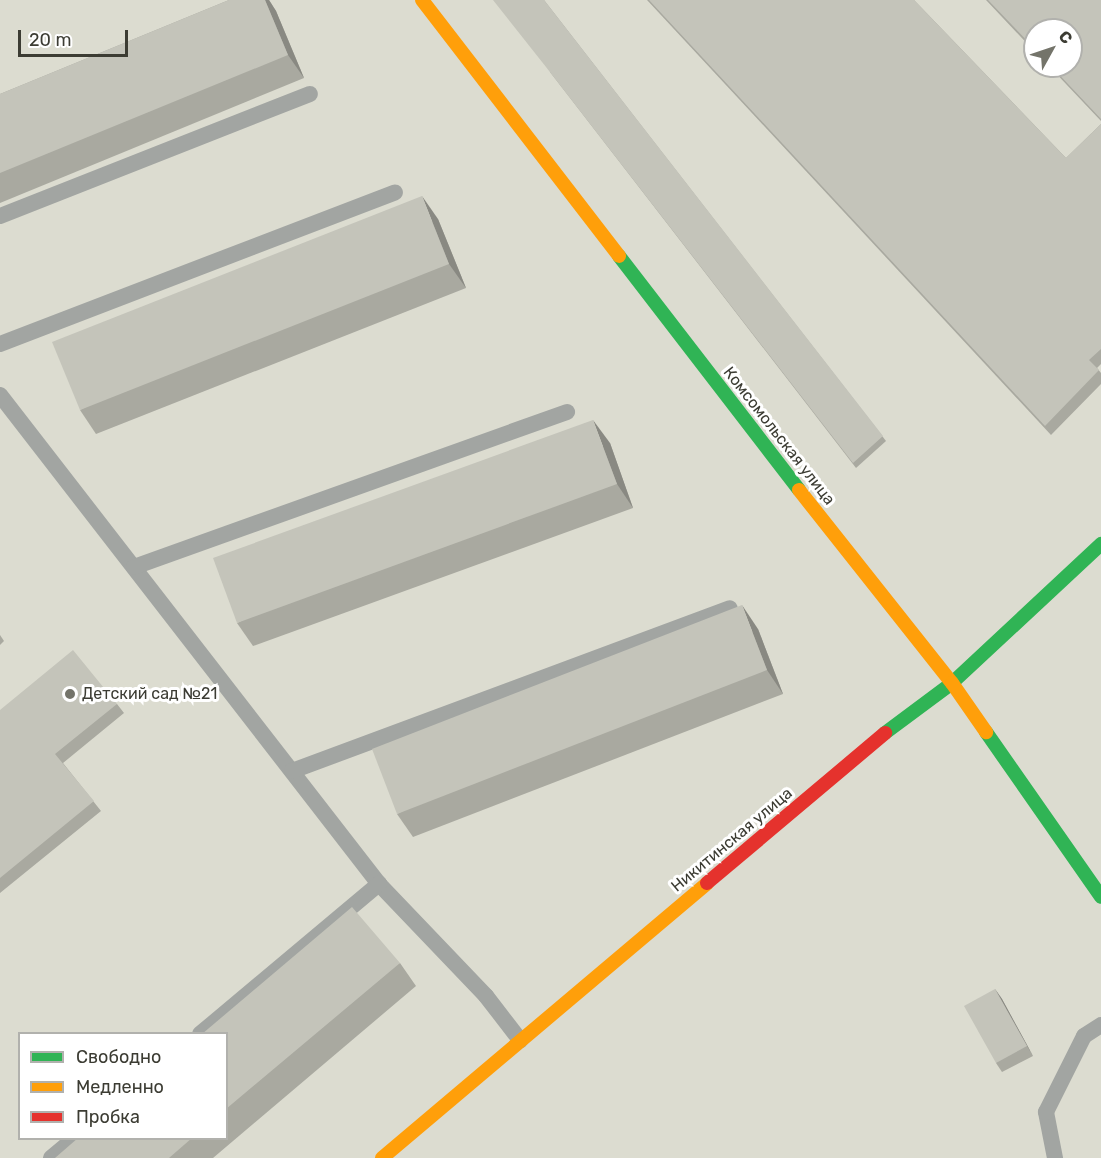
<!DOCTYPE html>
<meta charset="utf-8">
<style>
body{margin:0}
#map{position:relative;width:1101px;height:1158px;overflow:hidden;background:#dcdcd0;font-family:Rubik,sans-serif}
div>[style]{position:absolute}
.lane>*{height:16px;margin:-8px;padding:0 8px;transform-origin:8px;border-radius:8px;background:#a2a5a2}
.fast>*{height:14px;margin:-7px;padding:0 7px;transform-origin:7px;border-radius:7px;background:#30b455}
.slow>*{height:14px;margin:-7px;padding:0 7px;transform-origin:7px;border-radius:7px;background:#ff9f0a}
.jam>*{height:14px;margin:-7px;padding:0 7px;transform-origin:7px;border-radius:7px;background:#e5322d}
.wall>*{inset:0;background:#a9a9a0}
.shaded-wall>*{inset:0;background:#898982}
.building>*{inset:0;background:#c4c4ba}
.dots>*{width:16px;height:16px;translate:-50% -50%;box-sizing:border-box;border:3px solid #fff;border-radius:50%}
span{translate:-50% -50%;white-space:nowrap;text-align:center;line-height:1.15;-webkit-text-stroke:6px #fff;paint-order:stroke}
.street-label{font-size:16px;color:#3c3c33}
.poi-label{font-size:16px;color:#3c3c33}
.left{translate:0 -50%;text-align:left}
.legend{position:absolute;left:18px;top:1032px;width:210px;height:108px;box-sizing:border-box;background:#fff;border:2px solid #b1b1ad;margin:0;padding:8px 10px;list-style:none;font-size:18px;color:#3c3c33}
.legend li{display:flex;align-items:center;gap:12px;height:30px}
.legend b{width:30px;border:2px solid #b1b1ad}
.north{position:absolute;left:1023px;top:18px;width:60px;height:60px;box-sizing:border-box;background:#fff;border:2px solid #b1b1ad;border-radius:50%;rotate:50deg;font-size:16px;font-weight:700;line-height:24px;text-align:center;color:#3c3c33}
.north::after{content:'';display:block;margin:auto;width:21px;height:27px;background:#74746a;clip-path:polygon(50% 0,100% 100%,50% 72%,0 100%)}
.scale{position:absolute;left:18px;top:30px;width:110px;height:27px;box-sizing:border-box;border:3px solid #3c3c33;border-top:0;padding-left:8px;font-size:18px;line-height:21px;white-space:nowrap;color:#3c3c33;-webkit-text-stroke:4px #fff;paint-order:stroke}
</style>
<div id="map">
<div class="lane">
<i style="left:0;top:216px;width:333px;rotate:-21.5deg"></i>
<i style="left:0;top:344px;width:423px;rotate:-21deg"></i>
<i style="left:0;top:395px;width:619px;rotate:52.22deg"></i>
<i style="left:379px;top:884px;width:155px;rotate:46.3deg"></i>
<i style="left:486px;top:996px;width:56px;rotate:52.3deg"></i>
<i style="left:134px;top:567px;width:460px;rotate:-19.7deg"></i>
<i style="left:292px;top:771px;width:467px;rotate:-20.4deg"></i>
<i style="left:200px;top:1034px;width:234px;rotate:-40deg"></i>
<i style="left:51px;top:1158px;width:31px;rotate:-40deg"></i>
<i style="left:1055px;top:1158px;width:47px;rotate:-101.1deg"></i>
<i style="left:1046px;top:1112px;width:85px;rotate:-63.4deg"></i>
<i style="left:1084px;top:1036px;width:20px;rotate:-33deg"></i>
</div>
<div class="fast">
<i style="left:619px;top:256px;width:295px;rotate:52.4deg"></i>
<i style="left:986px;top:732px;width:201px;rotate:55.1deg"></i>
<i style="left:885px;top:733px;width:84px;rotate:-36.7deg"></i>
<i style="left:952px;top:683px;width:204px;rotate:-43deg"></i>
</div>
<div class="slow">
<i style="left:422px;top:0;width:323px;rotate:52.4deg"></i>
<i style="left:799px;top:490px;width:246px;rotate:51.6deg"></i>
<i style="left:952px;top:683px;width:60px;rotate:55.2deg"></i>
<i style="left:382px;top:1158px;width:426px;rotate:-40.2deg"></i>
</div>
<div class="jam">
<i style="left:707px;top:883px;width:233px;rotate:-40.1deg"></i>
</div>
<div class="wall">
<i style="clip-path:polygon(229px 0,269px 0,276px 11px,304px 78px,0 203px,0 94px)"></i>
<i style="clip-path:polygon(544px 0,886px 441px,856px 468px,550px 72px)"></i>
<i style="clip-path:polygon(647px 0,914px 0,1066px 158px,1101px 124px,1101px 364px,1097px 368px,1101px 373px,1101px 384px,1051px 435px)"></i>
<i style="clip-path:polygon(986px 0,1101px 0,1101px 121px,1049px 66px,1071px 66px,1035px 30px,1035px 52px)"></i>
<i style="clip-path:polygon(438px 219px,466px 288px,96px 434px,80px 410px)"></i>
<i style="clip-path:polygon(610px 443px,633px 508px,253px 646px,237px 623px)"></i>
<i style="clip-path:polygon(758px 629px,783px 694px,413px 837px,397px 814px)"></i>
<i style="clip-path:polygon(0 635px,4px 641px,0 645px)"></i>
<i style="clip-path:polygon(117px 704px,124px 713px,63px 763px,101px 811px,0 893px,0 710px)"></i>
<i style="clip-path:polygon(400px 963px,416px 986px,213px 1158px,55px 1158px,78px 1138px,226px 1138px,226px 1034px)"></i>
<i style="clip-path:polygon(995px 989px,1002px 999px,1033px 1056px,1002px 1072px,996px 1063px)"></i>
</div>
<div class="shaded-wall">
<i style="clip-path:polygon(265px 0,269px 0,276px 11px,304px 78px,288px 55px)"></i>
<i style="clip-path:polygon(422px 196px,438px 219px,466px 288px,449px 264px)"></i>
<i style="clip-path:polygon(593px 420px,610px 443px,633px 508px,617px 484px)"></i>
<i style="clip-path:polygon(742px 605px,758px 629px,783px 694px,767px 670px)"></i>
<i style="clip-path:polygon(995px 989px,1002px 999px,1033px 1056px,1027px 1046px)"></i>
</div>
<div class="building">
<i style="clip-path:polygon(229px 0,265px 0,288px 55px,0 173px,0 94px)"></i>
<i style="clip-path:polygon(493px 0,544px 0,883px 436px,853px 463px,546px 67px)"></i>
<i style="clip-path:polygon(649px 0,914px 0,1066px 158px,1101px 124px,1101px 349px,1089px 360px,1099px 370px,1045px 426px)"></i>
<i style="clip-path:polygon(988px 0,1101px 0,1101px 119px,1051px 66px,1071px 66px,1071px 30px,1035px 30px,1035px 49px)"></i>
<i style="clip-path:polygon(422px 196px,449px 264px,80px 410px,52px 342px)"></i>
<i style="clip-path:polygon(593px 420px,617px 484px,237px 623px,213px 558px)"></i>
<i style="clip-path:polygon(742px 605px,767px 670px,397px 814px,372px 749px)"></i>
<i style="clip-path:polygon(73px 650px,117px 704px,55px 754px,94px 801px,0 878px,0 710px)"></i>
<i style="clip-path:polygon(352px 907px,400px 963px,226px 1109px,226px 1034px,202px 1034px)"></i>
<i style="clip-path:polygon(995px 989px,1027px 1046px,996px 1063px,964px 1006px)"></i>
<i style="clip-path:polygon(78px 1138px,192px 1138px,169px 1158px,55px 1158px)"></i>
</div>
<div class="dots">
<i style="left:70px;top:694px;background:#74746a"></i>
</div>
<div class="street-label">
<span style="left:779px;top:436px;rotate:52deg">Комсомольская улица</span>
<span style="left:732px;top:840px;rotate:-40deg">Никитинская улица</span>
</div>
<div class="poi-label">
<span class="left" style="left:82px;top:694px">Детский сад №21</span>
</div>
<ul class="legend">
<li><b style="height:8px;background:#30b455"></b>Свободно</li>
<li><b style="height:8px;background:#ff9f0a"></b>Медленно</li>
<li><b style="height:8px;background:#e5322d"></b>Пробка</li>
</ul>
<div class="north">С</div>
<div class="scale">20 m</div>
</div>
